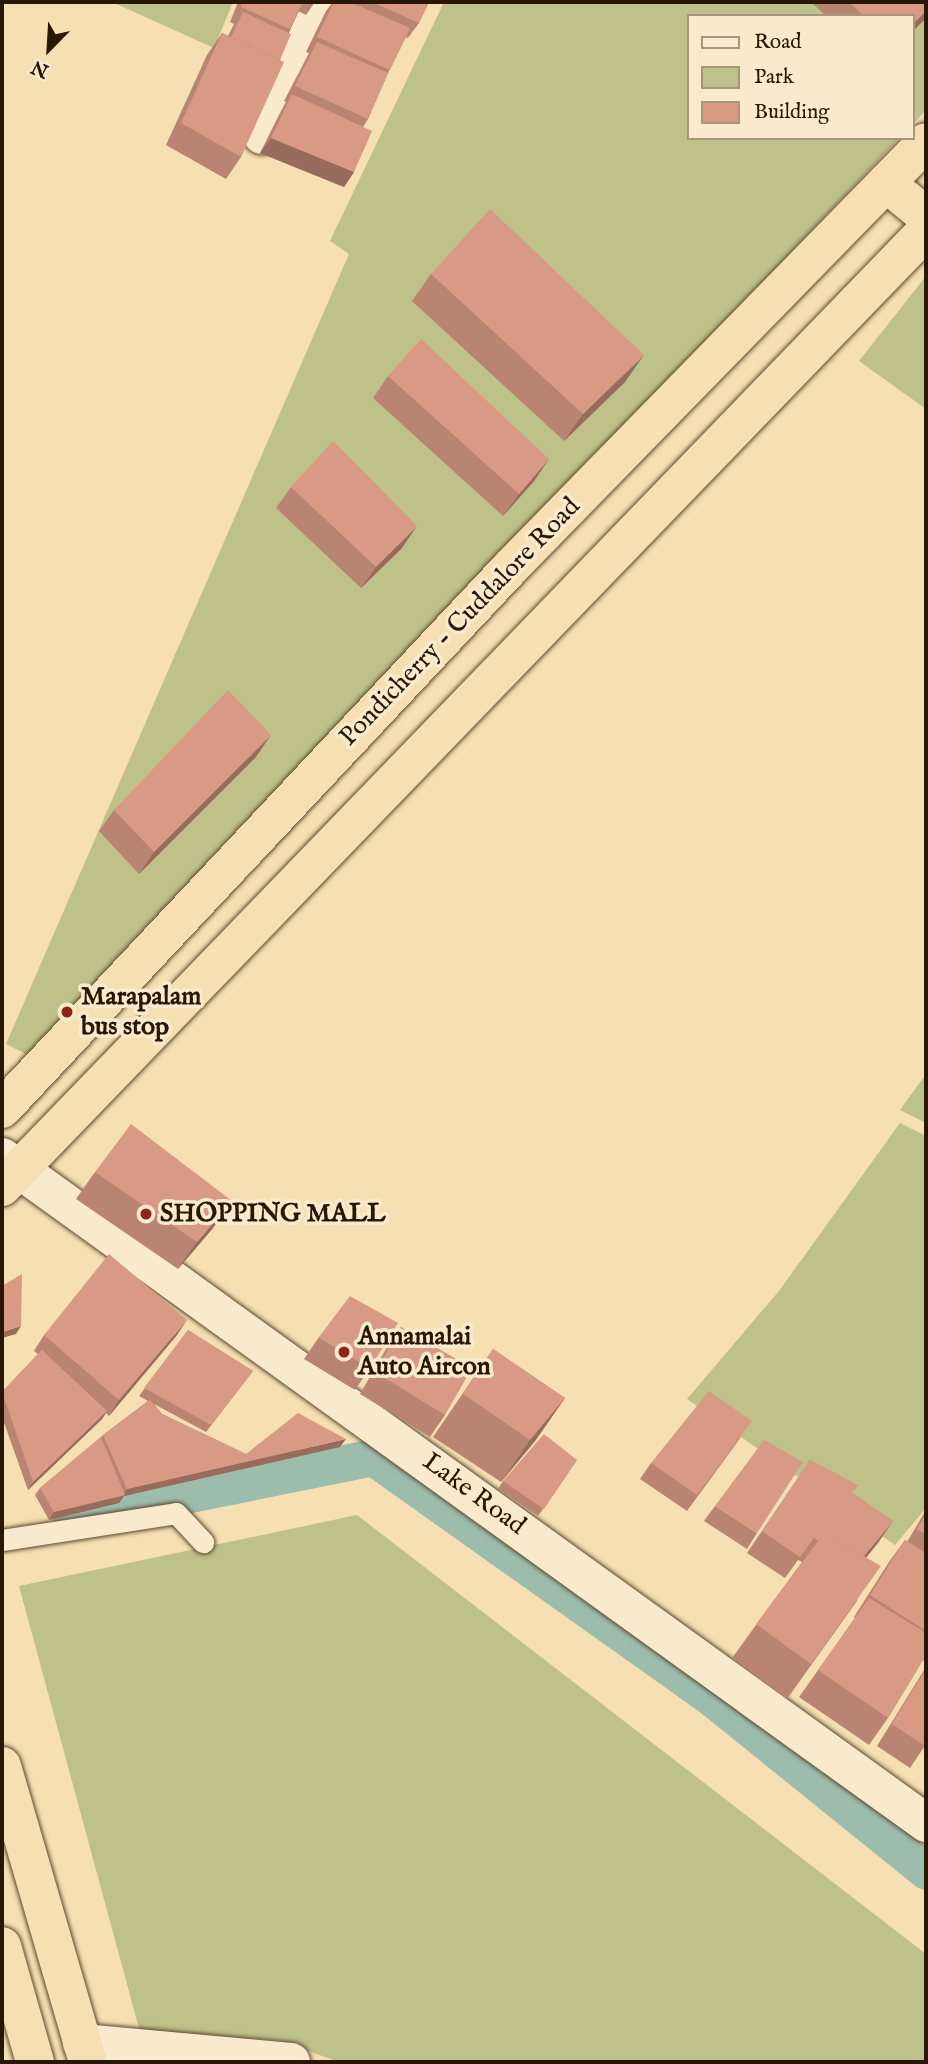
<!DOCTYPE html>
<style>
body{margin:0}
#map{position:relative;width:928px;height:2064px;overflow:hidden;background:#f6dfb2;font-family:"IM FELL English",serif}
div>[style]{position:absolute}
.green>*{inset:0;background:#bec18a}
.canal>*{height:37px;margin:-18.5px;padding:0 18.5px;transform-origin:18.5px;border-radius:18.5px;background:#9dbdac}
.roads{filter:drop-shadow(0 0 2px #5c4930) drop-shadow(0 0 2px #5c4930)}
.lane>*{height:21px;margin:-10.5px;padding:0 10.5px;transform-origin:10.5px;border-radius:10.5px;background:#f9eacd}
.street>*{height:38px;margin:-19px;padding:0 19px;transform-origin:19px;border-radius:19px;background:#f9eacd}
.highway>*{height:38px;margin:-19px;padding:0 19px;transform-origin:19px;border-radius:19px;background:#f6dfb2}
.wall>*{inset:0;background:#ba8472}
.shaded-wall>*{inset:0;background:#976c5c}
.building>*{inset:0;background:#d89a84}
.dots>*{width:19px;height:19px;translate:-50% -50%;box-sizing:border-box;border:4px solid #f9eacd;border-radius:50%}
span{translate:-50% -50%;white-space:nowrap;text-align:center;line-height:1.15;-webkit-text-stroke:7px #f9eacd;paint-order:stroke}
.street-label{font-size:26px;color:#281704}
.poi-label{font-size:26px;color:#281704;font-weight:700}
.left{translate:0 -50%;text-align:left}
.frame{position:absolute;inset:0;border:4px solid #281704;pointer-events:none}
.legend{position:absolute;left:687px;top:14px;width:228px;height:126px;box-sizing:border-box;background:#f9eacd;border:2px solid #a5967d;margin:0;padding:9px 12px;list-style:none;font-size:21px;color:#281704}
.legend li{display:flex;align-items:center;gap:14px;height:35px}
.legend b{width:35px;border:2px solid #a5967d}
.north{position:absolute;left:14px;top:14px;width:70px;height:70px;-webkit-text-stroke:5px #f9eacd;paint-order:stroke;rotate:204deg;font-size:19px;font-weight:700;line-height:28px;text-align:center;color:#281704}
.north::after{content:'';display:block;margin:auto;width:24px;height:32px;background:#281704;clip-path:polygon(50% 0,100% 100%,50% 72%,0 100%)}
</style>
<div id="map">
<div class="green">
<i style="clip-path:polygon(112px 2px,233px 2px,214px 48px)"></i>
<i style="clip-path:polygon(444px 2px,926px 2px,926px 110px,912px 125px,912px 16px,688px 16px,688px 138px,899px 138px,32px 1057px,6px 1044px,349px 254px,330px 241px)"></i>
<i style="clip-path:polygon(926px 276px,926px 409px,859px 361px)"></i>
<i style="clip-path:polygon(926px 1074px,926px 1123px,900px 1110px)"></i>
<i style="clip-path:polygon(900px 1123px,926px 1136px,926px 1508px,895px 1545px,687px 1399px,779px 1291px)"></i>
<i style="clip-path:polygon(357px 1515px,926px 1954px,926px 2062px,339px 2062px,277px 2040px,140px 2032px,19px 1586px)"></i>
</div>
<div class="canal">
<i style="left:71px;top:1518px;width:308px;rotate:-11.4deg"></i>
<i style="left:373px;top:1457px;width:410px;rotate:35.4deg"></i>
<i style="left:707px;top:1694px;width:282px;rotate:38.9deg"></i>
</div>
<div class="roads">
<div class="lane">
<i style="left:2px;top:1540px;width:176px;rotate:-8.8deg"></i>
<i style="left:176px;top:1513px;width:40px;rotate:47deg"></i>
</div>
<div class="street">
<i style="left:262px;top:135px;width:147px;rotate:-65deg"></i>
<i style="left:2px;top:1157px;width:1139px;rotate:35.78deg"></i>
<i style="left:82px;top:2043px;width:210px;rotate:5.2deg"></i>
</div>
<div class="highway">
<i style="left:886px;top:183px;width:52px;rotate:39.5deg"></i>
<i style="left:2px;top:1109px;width:742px;rotate:-46.8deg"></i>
<i style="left:510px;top:568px;width:595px;rotate:-45.68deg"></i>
<i style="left:2px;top:1187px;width:1330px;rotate:-45.98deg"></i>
<i style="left:2px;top:1766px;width:308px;rotate:73.8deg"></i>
<i style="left:2px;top:1946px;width:121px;rotate:74.1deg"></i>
</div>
</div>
<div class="wall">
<i style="clip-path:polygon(238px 2px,315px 2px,306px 15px,298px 11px,288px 32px,280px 60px,241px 157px,226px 179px,166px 145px,207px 55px,222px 33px,228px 36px,234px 24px,230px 22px)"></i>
<i style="clip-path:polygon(333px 2px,429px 2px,419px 23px,408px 38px,406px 37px,388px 73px,368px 119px,363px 127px,354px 172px,344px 187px,260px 153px,282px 109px,286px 102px,284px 101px,309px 53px,306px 52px,326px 11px)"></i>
<i style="clip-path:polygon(811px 2px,926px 2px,926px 18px,912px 32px,912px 16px,826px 16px)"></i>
<i style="clip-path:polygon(431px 274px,625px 382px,564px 441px,412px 301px)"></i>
<i style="clip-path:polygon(388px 376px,549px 459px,534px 481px,503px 516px,373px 398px)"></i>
<i style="clip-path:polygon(291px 487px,402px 548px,361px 588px,276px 508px)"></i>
<i style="clip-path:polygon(256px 757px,139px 874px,99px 831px,114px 810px)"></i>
<i style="clip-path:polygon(95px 1172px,213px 1228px,178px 1269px,76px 1199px)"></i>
<i style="clip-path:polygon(401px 1327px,445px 1415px,430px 1437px,360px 1394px,386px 1349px)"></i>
<i style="clip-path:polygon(188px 1330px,253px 1371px,206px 1432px,154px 1404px,162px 1414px,246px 1454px,340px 1447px,124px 1496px,119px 1503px,49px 1520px,35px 1495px,40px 1488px,101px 1437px,103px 1435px,148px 1401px,139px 1396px)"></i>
<i style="clip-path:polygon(44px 1335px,177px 1335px,109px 1416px,106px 1413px,102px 1419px,28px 1490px,2px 1417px,2px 1392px,38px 1354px,34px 1351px)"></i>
<i style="clip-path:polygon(319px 1337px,370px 1368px,355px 1390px,304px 1359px)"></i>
<i style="clip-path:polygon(493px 1349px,565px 1398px,535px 1441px,501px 1482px,433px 1437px)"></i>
<i style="clip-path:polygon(741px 1437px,687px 1511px,640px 1479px,651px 1463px)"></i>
<i style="clip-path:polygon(577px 1460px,538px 1516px,498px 1489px,503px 1481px)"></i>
<i style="clip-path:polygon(810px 1460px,852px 1493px,893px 1521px,866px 1557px,857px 1601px,787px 1699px,732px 1658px,802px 1562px,798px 1560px,785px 1578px,747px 1553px)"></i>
<i style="clip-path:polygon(715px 1506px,757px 1533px,747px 1549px,704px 1521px)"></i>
<i style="clip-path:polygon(926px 1510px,926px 1662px,923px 1660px,888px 1718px,869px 1745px,799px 1697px,855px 1618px,854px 1617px,889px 1562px,905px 1540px,907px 1542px)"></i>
<i style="clip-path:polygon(926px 1667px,926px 1744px,910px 1768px,877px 1746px)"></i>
</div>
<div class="shaded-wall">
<i style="clip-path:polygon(926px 11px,926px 18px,912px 32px,912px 25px)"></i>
<i style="clip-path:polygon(271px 138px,354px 172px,344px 187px,260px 153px)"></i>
<i style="clip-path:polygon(644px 355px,625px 382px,564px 441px,583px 414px)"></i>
<i style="clip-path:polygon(549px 459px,534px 481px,503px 516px,519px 494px)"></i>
<i style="clip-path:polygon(417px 526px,402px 548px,361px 588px,376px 567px)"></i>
<i style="clip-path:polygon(271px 735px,256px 757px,139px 874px,154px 852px)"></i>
<i style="clip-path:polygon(232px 1201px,213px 1228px,178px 1269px,197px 1242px)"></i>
<i style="clip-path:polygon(187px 1320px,177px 1335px,109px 1416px,119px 1400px)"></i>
<i style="clip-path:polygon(21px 1326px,16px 1334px,2px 1338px,2px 1332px)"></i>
<i style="clip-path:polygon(565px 1398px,535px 1441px,501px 1482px,530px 1440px)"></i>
<i style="clip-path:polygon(107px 1411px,102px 1419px,28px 1490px,33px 1482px)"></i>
<i style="clip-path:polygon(346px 1439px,340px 1447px,124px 1496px,119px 1503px,49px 1520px,54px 1512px,122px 1496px,127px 1489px)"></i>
<i style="clip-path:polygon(893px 1521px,878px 1543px,843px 1586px,858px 1564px)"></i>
</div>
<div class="building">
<i style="clip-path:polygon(243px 2px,303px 2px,290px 29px,241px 7px)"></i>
<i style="clip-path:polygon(334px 2px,350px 2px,410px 28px,390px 70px,317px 37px)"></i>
<i style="clip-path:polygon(372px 2px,429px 2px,419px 23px)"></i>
<i style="clip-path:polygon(849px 2px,926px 2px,926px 11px,912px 25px,912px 16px,864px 16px)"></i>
<i style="clip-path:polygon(243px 12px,291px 34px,280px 60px,231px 37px)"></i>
<i style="clip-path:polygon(222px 33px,284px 62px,241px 157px,181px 123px)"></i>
<i style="clip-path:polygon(317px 42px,388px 73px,368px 119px,295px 86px)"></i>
<i style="clip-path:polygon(292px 94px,372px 131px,354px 172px,271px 138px)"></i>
<i style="clip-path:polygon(490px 209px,644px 355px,583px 414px,431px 274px)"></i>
<i style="clip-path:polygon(421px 339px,549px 459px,519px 494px,388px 376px)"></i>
<i style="clip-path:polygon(333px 441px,417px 526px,376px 567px,291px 487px)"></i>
<i style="clip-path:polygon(228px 690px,271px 735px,154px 852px,114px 810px)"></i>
<i style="clip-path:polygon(131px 1124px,232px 1201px,197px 1242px,95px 1172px)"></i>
<i style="clip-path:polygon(109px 1254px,187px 1320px,119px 1400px,44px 1335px)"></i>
<i style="clip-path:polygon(22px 1274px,21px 1326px,2px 1332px,2px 1286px)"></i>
<i style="clip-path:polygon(350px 1296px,398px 1323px,370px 1368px,319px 1337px)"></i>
<i style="clip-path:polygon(401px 1327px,472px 1368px,445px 1415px,375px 1372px)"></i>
<i style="clip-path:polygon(188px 1330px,253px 1371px,211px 1425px,144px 1388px)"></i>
<i style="clip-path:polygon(493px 1349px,565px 1398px,530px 1440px,463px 1394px)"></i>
<i style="clip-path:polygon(42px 1350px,107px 1411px,33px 1482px,2px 1392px)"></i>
<i style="clip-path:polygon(709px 1391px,752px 1421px,697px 1495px,651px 1463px)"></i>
<i style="clip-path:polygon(150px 1400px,162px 1414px,246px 1454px,298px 1413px,346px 1439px,127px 1489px,103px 1435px)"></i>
<i style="clip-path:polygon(544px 1434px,577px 1460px,544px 1509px,503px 1481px)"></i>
<i style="clip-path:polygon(101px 1437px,125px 1495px,54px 1512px,40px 1488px)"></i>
<i style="clip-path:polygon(764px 1440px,803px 1462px,757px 1533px,715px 1506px)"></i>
<i style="clip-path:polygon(810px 1460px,858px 1485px,852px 1493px,893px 1521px,864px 1556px,824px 1533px,818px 1541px,814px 1538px,800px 1557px,762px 1531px)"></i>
<i style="clip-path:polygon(926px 1514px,926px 1535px,917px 1529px)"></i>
<i style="clip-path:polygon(824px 1533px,881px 1566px,811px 1664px,756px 1624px)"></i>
<i style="clip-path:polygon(905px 1540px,926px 1553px,926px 1631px,870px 1595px)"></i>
<i style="clip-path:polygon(869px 1598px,926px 1633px,926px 1655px,888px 1718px,818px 1670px)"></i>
<i style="clip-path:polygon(926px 1669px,926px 1744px,925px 1746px,892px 1724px)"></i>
</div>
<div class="dots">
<i style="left:67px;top:1012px;background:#8f2418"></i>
<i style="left:146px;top:1214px;background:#8f2418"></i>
<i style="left:344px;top:1352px;background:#8f2418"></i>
</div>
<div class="street-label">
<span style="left:460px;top:622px;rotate:-46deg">Pondicherry - Cuddalore Road</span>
<span style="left:474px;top:1494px;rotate:36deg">Lake Road</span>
</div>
<div class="poi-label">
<span class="left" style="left:81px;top:1012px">Marapalam<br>bus stop</span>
<span class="left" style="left:160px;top:1214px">SHOPPING MALL</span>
<span class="left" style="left:358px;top:1352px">Annamalai<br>Auto Aircon</span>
</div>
<div class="frame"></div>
<ul class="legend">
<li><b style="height:9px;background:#f9eacd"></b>Road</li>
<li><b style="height:19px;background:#bec18a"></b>Park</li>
<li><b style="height:19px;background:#d89a84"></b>Building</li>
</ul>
<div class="north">N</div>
</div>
